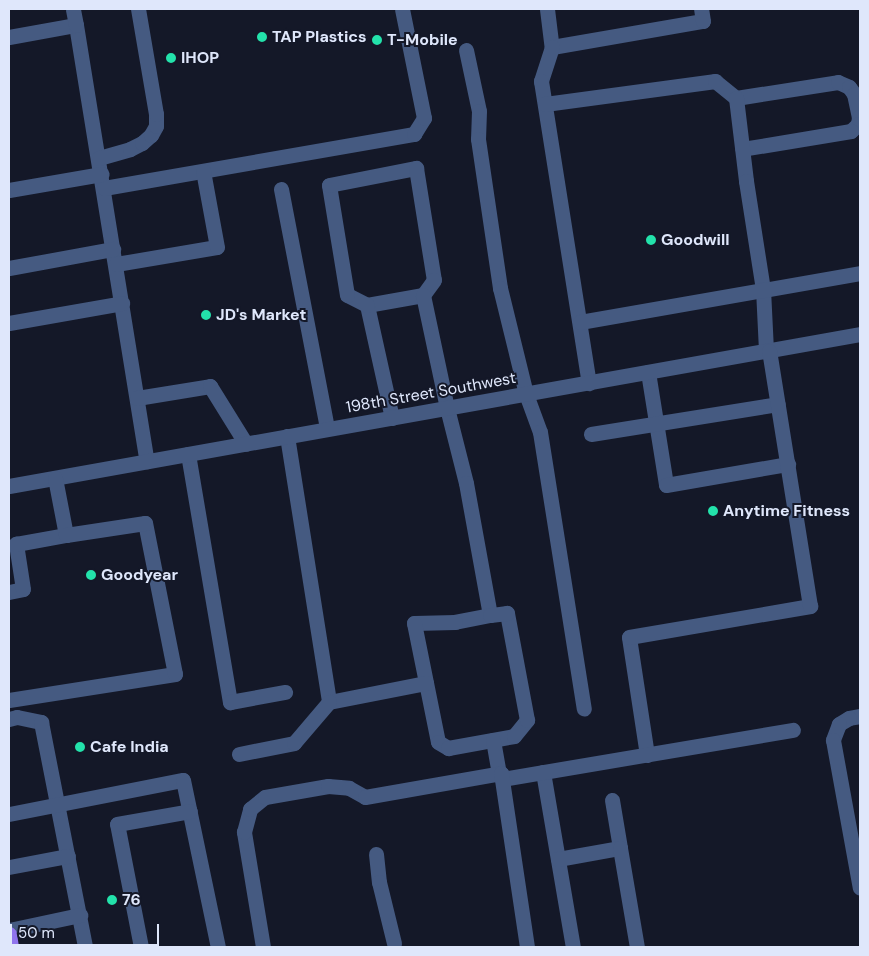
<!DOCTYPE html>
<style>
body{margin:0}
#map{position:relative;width:869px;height:956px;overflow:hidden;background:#141828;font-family:"DM Sans",sans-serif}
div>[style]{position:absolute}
.minor>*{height:15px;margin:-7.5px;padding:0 7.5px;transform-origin:7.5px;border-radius:7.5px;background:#455a81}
.major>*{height:15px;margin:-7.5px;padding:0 7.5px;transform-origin:7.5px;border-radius:7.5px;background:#9074ed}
.dots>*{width:14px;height:14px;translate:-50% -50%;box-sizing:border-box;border:2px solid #141828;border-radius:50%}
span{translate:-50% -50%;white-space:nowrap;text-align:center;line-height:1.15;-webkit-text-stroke:4px #141828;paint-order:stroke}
.poi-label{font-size:16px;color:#dfe7fb;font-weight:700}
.left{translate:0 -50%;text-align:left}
.street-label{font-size:16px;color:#dfe7fb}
.frame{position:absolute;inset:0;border:10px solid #dfe7fb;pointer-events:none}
.scale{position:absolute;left:10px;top:924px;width:149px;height:22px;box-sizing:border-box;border:2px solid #dfe7fb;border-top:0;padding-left:6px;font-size:15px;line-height:18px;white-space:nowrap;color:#dfe7fb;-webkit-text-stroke:4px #141828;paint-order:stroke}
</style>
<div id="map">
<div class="minor">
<i style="left:547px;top:9px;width:38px;rotate:83deg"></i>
<i style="left:552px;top:47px;width:153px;rotate:-9.8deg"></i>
<i style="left:703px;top:21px;width:12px;rotate:-99deg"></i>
<i style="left:76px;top:25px;width:442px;rotate:80.8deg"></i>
<i style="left:9px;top:37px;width:68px;rotate:-10.2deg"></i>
<i style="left:76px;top:25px;width:16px;rotate:-101deg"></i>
<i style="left:552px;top:47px;width:36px;rotate:108deg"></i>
<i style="left:541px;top:81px;width:306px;rotate:81deg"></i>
<i style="left:466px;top:50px;width:62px;rotate:78deg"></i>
<i style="left:479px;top:111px;width:28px;rotate:92deg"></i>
<i style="left:478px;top:139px;width:151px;rotate:81.6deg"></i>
<i style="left:500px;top:288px;width:109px;rotate:76.2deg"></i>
<i style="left:526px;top:394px;width:40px;rotate:69.8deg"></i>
<i style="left:540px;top:432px;width:280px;rotate:81deg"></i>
<i style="left:736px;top:98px;width:103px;rotate:-8.9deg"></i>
<i style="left:838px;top:82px;width:12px;rotate:24deg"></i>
<i style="left:849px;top:87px;width:9px;rotate:54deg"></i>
<i style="left:854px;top:94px;width:24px;rotate:78deg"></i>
<i style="left:859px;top:117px;width:7px;rotate:98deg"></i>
<i style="left:858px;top:124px;width:10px;rotate:135deg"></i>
<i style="left:851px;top:131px;width:110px;rotate:170.6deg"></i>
<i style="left:545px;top:104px;width:172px;rotate:-7.7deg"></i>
<i style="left:715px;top:81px;width:27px;rotate:39deg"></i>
<i style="left:736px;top:98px;width:84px;rotate:83.1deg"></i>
<i style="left:746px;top:181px;width:109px;rotate:81.1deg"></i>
<i style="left:763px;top:289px;width:62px;rotate:87.2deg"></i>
<i style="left:99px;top:158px;width:32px;rotate:-16deg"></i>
<i style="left:130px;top:149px;width:13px;rotate:-27deg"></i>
<i style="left:142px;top:143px;width:12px;rotate:-42deg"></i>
<i style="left:151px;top:135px;width:10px;rotate:-61deg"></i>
<i style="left:156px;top:126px;width:12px;rotate:-90deg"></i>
<i style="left:156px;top:114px;width:107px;rotate:-99.7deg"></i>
<i style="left:104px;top:188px;width:315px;rotate:-9.9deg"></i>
<i style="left:414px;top:134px;width:19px;rotate:-58deg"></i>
<i style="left:424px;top:118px;width:111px;rotate:-101.4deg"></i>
<i style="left:281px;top:189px;width:244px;rotate:79.1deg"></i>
<i style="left:9px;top:190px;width:94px;rotate:-9.8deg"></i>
<i style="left:116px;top:264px;width:102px;rotate:-9.6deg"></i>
<i style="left:217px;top:247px;width:77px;rotate:-100.4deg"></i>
<i style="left:9px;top:268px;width:106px;rotate:-10.4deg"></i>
<i style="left:367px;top:305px;width:57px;rotate:-10.1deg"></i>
<i style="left:580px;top:322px;width:284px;rotate:-9.9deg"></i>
<i style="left:9px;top:323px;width:115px;rotate:-10deg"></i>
<i style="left:648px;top:372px;width:114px;rotate:80.9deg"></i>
<i style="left:666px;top:485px;width:124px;rotate:-9.8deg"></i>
<i style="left:137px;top:398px;width:74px;rotate:-9.3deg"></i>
<i style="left:210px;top:386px;width:68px;rotate:58.2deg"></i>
<i style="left:392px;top:418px;width:116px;rotate:-102.5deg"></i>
<i style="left:367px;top:305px;width:22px;rotate:-153deg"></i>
<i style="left:347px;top:295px;width:111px;rotate:-99.3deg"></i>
<i style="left:329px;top:185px;width:89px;rotate:-11.1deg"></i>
<i style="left:416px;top:168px;width:113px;rotate:80.9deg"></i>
<i style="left:434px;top:280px;width:19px;rotate:126deg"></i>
<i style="left:423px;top:295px;width:116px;rotate:78deg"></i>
<i style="left:447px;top:408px;width:77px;rotate:75.8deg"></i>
<i style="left:466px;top:483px;width:134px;rotate:79.7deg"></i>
<i style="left:490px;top:615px;width:36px;rotate:169deg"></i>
<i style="left:455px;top:622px;width:41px;rotate:178.6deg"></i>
<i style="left:414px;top:623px;width:121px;rotate:78.6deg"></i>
<i style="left:438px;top:742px;width:12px;rotate:31deg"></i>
<i style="left:448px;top:748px;width:67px;rotate:-10.3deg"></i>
<i style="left:514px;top:736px;width:21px;rotate:-51deg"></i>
<i style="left:527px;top:720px;width:109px;rotate:-100.6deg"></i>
<i style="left:507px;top:613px;width:17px;rotate:173deg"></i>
<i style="left:591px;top:434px;width:189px;rotate:-9.1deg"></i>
<i style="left:287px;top:436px;width:269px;rotate:81deg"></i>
<i style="left:329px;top:702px;width:99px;rotate:-11.1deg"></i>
<i style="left:188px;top:454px;width:252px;rotate:80.4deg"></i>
<i style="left:230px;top:702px;width:56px;rotate:-10.3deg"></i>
<i style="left:9px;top:486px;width:864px;rotate:-10.13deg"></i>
<i style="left:9px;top:592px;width:14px;rotate:-12deg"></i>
<i style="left:23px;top:589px;width:46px;rotate:-98.8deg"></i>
<i style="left:16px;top:544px;width:51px;rotate:-10.2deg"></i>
<i style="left:66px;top:535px;width:58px;rotate:-100.9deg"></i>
<i style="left:9px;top:700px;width:168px;rotate:-8.9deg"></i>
<i style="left:175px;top:674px;width:154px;rotate:-101.2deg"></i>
<i style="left:145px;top:523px;width:80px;rotate:171.4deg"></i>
<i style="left:860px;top:716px;width:11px;rotate:170deg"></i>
<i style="left:849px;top:718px;width:12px;rotate:149deg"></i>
<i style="left:839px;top:724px;width:17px;rotate:111deg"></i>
<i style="left:833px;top:740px;width:150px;rotate:79.7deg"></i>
<i style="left:9px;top:719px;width:8px;rotate:-14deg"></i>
<i style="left:17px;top:717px;width:25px;rotate:12deg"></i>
<i style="left:41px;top:722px;width:229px;rotate:78.9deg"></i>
<i style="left:493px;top:740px;width:35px;rotate:80deg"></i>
<i style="left:239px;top:754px;width:56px;rotate:-11.3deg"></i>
<i style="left:294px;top:743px;width:54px;rotate:-49.5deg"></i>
<i style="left:647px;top:755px;width:119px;rotate:-98.7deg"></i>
<i style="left:629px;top:637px;width:184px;rotate:-9.7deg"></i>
<i style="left:810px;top:606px;width:258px;rotate:-99.1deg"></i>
<i style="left:543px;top:772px;width:178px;rotate:80.3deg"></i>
<i style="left:502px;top:779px;width:295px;rotate:-9.6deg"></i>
<i style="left:612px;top:800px;width:49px;rotate:80.5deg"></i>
<i style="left:9px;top:814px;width:177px;rotate:-11.1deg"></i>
<i style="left:183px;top:780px;width:171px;rotate:78.2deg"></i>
<i style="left:376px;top:854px;width:28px;rotate:84deg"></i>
<i style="left:379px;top:882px;width:63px;rotate:76.2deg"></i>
<i style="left:558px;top:859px;width:63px;rotate:-10.1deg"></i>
<i style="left:620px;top:848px;width:100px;rotate:80.3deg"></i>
<i style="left:9px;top:867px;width:60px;rotate:-10.6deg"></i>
<i style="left:9px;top:930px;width:73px;rotate:-11.9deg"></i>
<i style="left:141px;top:947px;width:125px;rotate:-101deg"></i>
<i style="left:117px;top:824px;width:74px;rotate:-10.1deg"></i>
<i style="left:263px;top:947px;width:117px;rotate:-99.4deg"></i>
<i style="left:244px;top:832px;width:24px;rotate:-75deg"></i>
<i style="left:250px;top:809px;width:19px;rotate:-39deg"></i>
<i style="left:265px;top:797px;width:64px;rotate:-9.9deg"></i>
<i style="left:328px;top:786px;width:21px;rotate:5deg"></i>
<i style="left:349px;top:788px;width:18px;rotate:29deg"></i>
<i style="left:365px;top:797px;width:138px;rotate:-10deg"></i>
<i style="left:501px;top:773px;width:176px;rotate:81.5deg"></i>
</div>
<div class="major">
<i style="left:9px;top:934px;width:13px;rotate:81deg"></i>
</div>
<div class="dots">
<i style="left:262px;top:37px;background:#23e2ab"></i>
<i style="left:377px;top:40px;background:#23e2ab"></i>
<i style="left:171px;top:58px;background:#23e2ab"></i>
<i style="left:651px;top:240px;background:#23e2ab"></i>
<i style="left:206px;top:315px;background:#23e2ab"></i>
<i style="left:713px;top:511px;background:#23e2ab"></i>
<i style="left:91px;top:575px;background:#23e2ab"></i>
<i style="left:80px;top:747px;background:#23e2ab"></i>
<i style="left:112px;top:900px;background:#23e2ab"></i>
</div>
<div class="poi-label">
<span class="left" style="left:272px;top:37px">TAP Plastics</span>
<span class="left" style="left:387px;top:40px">T-Mobile</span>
<span class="left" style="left:181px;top:58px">IHOP</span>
<span class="left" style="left:661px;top:240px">Goodwill</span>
<span class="left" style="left:216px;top:315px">JD's Market</span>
<span class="left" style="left:723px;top:511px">Anytime Fitness</span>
<span class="left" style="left:101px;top:575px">Goodyear</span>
<span class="left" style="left:90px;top:747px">Cafe India</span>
<span class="left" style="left:122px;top:900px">76</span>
</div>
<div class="street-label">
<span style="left:431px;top:393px;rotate:-10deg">198th Street Southwest</span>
</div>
<div class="frame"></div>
<div class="scale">50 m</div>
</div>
